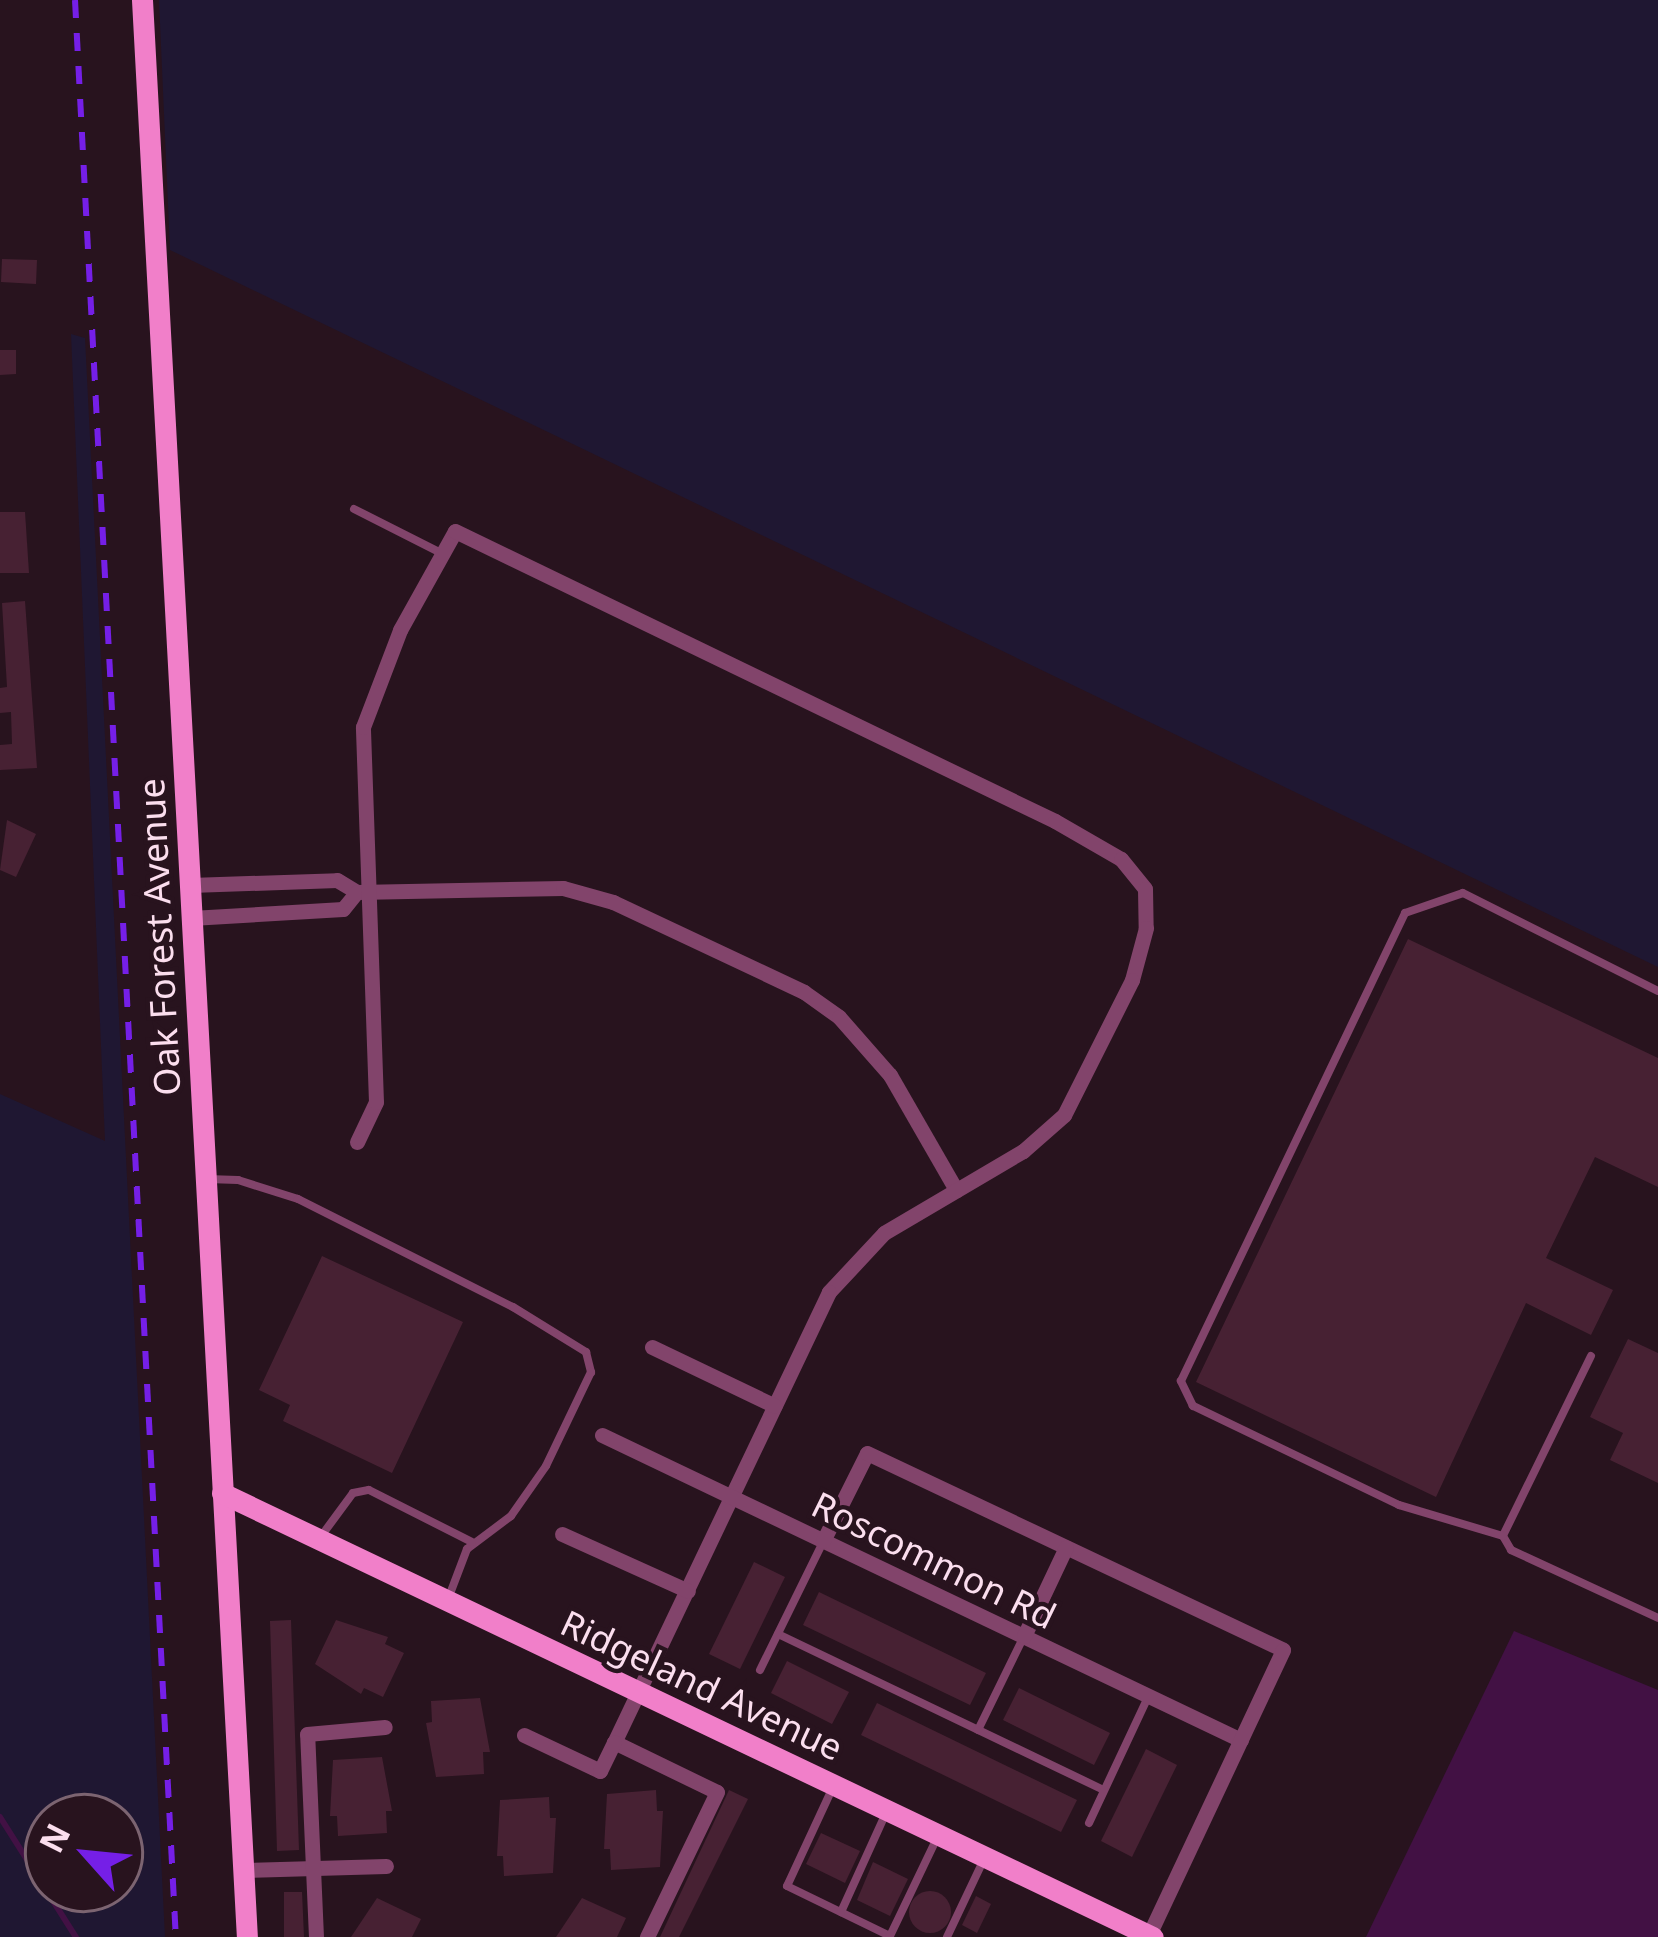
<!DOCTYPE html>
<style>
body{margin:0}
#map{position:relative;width:1658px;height:1937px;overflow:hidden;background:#28131e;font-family:"Noto Sans",sans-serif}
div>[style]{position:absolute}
.green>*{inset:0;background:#1f1732}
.water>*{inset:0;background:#421144}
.stream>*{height:6px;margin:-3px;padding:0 3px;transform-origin:3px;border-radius:3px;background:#421144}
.building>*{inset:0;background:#472133}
.round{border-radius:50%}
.lane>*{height:8px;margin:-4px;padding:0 4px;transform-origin:4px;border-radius:4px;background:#82446b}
.street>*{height:15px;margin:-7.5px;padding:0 7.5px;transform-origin:7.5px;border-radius:7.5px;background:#82446b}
.secondary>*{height:21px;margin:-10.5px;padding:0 10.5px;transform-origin:10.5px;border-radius:10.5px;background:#f17fc9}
.rail>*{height:6px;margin-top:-3px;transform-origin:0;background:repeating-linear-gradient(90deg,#751fe7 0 18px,transparent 0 33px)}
span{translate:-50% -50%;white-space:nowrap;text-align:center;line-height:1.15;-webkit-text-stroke:9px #28131e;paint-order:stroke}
.street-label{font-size:36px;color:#fbdeee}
.north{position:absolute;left:24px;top:1793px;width:120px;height:120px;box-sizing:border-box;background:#28131e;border:3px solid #7c6471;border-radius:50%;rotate:297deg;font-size:33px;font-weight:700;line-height:48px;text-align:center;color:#fbdeee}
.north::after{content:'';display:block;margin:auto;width:42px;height:54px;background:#751fe7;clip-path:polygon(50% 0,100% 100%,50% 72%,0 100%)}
</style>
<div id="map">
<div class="green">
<i style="clip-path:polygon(159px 0,1658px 0,1658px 967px,170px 250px)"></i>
<i style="clip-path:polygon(evenodd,71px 334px,85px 338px,165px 1937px,0 1937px,0 1094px,105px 1141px,71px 334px,48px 1817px,120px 1817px,120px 1889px,48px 1889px,48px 1817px)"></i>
</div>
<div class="water">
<i style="clip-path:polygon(1514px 1631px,1658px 1690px,1658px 1937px,1366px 1937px)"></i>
</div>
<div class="stream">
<i style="left:0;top:1817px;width:142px;rotate:57.7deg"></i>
</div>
<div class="building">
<i style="clip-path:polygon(2px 259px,37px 260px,36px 284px,1px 282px)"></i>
<i style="clip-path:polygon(0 350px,16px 350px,16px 374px,0 375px)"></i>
<i style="clip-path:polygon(0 512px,25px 512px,29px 573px,0 573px)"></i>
<i style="clip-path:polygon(25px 601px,37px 768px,0 770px,0 745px,12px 744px,11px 712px,0 713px,0 688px,7px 687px,2px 603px)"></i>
<i style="clip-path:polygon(7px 820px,36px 834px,16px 877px,0 870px)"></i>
<i style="clip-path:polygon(1408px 939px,1658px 1058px,1658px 1187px,1595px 1157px,1546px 1258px,1613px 1290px,1591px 1335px,1526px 1303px,1436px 1497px,1196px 1382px)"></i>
<i style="clip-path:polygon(322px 1256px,463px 1322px,392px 1473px,283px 1421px,290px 1405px,259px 1390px)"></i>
<i style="clip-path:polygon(1628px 1339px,1658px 1353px,1658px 1483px,1610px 1460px,1623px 1433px,1590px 1417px)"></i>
<i style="clip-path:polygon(754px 1562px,785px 1577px,740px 1669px,709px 1654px)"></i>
<i style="clip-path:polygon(819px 1592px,986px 1673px,970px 1705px,803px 1625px)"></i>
<i style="clip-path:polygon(291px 1620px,299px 1850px,277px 1851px,270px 1621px)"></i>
<i style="clip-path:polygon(336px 1620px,388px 1637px,385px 1644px,404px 1653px,383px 1697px,364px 1688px,361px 1694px,315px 1664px)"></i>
<i style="clip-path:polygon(787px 1661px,849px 1692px,832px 1724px,771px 1693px)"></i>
<i style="clip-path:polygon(1019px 1688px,1110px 1733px,1094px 1765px,1003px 1720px)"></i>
<i style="clip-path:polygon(480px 1698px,490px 1752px,483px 1752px,484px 1774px,436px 1777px,426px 1723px,432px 1722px,431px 1701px)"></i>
<i style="clip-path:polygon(877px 1703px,1077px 1800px,1061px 1832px,861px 1735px)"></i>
<i style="clip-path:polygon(1146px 1749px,1177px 1765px,1132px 1857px,1101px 1841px)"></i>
<i style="clip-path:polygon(382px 1757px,392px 1811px,386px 1811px,387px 1833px,338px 1836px,337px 1816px,330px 1816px,333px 1760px)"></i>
<i style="clip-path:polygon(656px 1790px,657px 1811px,663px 1811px,660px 1867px,611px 1870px,610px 1849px,604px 1849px,607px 1794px)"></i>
<i style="clip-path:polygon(729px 1790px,748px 1799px,679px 1937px,660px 1937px)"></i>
<i style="clip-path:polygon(549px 1797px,550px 1818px,556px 1818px,553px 1873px,504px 1876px,503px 1856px,497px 1856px,500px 1800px)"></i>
<i style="clip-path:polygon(821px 1833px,860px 1851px,845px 1883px,806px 1864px)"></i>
<i style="clip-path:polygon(873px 1862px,908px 1879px,890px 1916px,857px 1900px)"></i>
<i class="round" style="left:909px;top:1891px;width:42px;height:42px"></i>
<i style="clip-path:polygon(284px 1892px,302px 1892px,304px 1937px,284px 1937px)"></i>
<i style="clip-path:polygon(976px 1896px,991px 1904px,977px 1933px,962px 1925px)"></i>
<i style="clip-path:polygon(377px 1898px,421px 1919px,412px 1937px,351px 1937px)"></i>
<i style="clip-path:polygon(582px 1898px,626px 1918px,617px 1937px,556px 1937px)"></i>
</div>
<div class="lane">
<i style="left:354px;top:509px;width:95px;rotate:26.8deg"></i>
<i style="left:207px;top:1179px;width:31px;rotate:2deg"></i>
<i style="left:238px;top:1180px;width:63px;rotate:17.6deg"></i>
<i style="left:298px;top:1199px;width:241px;rotate:26.7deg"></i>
<i style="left:513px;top:1307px;width:86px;rotate:31.7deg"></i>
<i style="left:586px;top:1352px;width:21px;rotate:76deg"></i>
<i style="left:591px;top:1372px;width:104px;rotate:115.6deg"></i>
<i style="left:546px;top:1466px;width:61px;rotate:125deg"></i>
<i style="left:511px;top:1516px;width:55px;rotate:143.1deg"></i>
<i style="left:467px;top:1549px;width:53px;rotate:110.8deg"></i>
<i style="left:1591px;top:1356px;width:200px;rotate:116.1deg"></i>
<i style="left:1503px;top:1536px;width:16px;rotate:60deg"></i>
<i style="left:1511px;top:1550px;width:162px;rotate:24.8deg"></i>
<i style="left:322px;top:1535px;width:52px;rotate:-53.6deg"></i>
<i style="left:353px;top:1493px;width:16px;rotate:-11deg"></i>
<i style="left:369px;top:1490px;width:115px;rotate:26.8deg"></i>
<i style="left:1503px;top:1536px;width:109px;rotate:-163.4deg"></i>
<i style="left:1399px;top:1505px;width:229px;rotate:-154.3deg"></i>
<i style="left:1193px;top:1406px;width:28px;rotate:-116deg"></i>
<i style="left:1181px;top:1381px;width:519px;rotate:-64.42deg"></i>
<i style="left:1405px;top:913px;width:61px;rotate:-19deg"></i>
<i style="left:1463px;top:893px;width:218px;rotate:26.7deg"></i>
<i style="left:778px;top:1634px;width:361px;rotate:25.6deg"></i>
<i style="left:760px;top:1670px;width:143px;rotate:-63.8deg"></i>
<i style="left:978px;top:1730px;width:105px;rotate:-63.9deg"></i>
<i style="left:833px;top:1787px;width:109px;rotate:114.9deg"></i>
<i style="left:787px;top:1886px;width:114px;rotate:25.9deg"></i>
<i style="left:890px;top:1936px;width:111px;rotate:-64.4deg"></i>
<i style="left:1089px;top:1823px;width:139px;rotate:-64.9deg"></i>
<i style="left:841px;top:1912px;width:107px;rotate:-65.6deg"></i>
<i style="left:947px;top:1937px;width:89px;rotate:-64.6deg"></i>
</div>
<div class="street">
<i style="left:190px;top:885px;width:147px;rotate:-1.9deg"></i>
<i style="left:337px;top:880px;width:23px;rotate:31deg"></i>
<i style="left:357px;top:892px;width:206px;rotate:-1.1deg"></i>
<i style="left:563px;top:888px;width:52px;rotate:15.6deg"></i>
<i style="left:613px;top:902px;width:211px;rotate:25.2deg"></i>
<i style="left:804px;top:992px;width:43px;rotate:35.5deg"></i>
<i style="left:839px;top:1017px;width:77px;rotate:48.7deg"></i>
<i style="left:890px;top:1075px;width:133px;rotate:60.1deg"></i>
<i style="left:191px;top:918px;width:152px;rotate:-3.4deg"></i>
<i style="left:343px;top:909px;width:22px;rotate:-51deg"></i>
<i style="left:357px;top:1142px;width:44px;rotate:-64.6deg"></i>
<i style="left:376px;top:1102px;width:375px;rotate:-92deg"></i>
<i style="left:363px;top:727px;width:104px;rotate:-69.1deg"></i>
<i style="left:400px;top:630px;width:113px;rotate:-60.9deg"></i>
<i style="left:455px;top:531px;width:666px;rotate:25.8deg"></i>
<i style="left:1055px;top:821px;width:76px;rotate:29.9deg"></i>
<i style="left:1121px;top:859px;width:38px;rotate:51deg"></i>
<i style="left:1145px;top:889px;width:39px;rotate:89deg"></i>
<i style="left:1146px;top:928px;width:54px;rotate:105.1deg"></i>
<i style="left:1132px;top:980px;width:151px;rotate:116.7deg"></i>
<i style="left:1064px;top:1115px;width:55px;rotate:138.7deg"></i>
<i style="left:1023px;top:1151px;width:161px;rotate:149.5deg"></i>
<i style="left:884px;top:1233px;width:81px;rotate:133deg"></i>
<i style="left:829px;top:1292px;width:499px;rotate:115.5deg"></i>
<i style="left:614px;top:1742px;width:114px;rotate:25.9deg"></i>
<i style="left:717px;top:1792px;width:161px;rotate:115.8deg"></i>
<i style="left:652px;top:1347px;width:136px;rotate:25.6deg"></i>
<i style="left:602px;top:1435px;width:708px;rotate:25.52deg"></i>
<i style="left:562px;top:1534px;width:138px;rotate:24.3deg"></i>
<i style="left:823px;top:1541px;width:98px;rotate:-63.4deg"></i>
<i style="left:867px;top:1453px;width:460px;rotate:25.3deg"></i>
<i style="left:1283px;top:1650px;width:315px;rotate:115.2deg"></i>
<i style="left:1024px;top:1636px;width:98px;rotate:-64.7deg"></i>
<i style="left:524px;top:1735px;width:84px;rotate:25.3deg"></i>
<i style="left:600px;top:1771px;width:32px;rotate:-64deg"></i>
<i style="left:243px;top:1870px;width:143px;rotate:-1.6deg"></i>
<i style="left:316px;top:1937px;width:203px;rotate:-92.5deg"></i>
<i style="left:307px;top:1734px;width:78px;rotate:-5.1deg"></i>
</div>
<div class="secondary">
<i style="left:142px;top:0;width:1940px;rotate:86.9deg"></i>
<i style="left:222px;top:1493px;width:1031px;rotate:25.5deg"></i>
</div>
<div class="rail">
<i style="left:75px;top:0;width:1940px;rotate:87.02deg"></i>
</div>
<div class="street-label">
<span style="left:159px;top:937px;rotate:-93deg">Oak Forest Avenue</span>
<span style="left:934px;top:1560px;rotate:26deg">Roscommon Rd</span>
<span style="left:702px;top:1685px;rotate:25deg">Ridgeland Avenue</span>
</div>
<div class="north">N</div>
</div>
